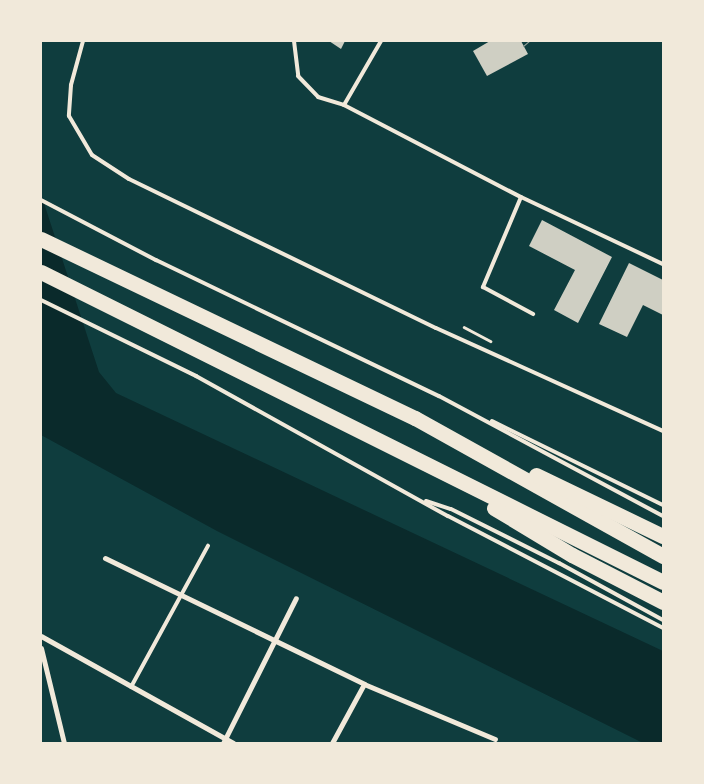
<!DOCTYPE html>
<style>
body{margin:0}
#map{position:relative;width:704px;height:784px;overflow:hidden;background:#0f3d3e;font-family:Figtree,sans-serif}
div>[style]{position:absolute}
.water>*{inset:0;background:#0a2a2b}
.building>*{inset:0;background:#cfcfc3}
.path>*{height:2.5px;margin:-1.25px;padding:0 1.25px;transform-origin:1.25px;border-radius:1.25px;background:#f1e9da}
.service>*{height:4px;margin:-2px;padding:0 2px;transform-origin:2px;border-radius:2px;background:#f1e9da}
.minor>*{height:5px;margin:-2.5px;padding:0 2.5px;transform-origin:2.5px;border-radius:2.5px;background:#f1e9da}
.motorway>*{height:15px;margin:-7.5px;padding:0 7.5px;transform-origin:7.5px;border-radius:7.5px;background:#f1e9da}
.tram>*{height:1px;margin:-0.5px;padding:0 0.5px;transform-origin:0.5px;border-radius:0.5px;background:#97a49c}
span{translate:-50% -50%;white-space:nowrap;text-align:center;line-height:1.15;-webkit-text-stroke:4px #f1e9da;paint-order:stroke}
.frame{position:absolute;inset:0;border:42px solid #f1e9da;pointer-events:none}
</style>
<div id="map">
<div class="water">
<i style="clip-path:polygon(41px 194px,99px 372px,116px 393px,663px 651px,663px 743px,643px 743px,217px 531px,41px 435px)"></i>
</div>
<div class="building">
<i style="clip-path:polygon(329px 41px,345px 41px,341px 49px)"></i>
<i style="clip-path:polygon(490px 41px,521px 41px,528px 54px,487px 76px,473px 51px)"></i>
<i style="clip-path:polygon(542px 220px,612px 257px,578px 323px,554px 310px,575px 270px,529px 246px)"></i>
<i style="clip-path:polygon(629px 263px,663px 280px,663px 315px,643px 305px,627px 337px,599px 324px)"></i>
</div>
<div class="path">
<i style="left:464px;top:327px;width:30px;rotate:28deg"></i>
</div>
<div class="service">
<i style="left:83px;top:41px;width:46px;rotate:105.3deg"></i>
<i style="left:71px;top:85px;width:31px;rotate:94deg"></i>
<i style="left:69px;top:116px;width:45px;rotate:59.5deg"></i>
<i style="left:92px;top:155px;width:44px;rotate:33deg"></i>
<i style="left:129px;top:179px;width:341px;rotate:25.9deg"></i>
<i style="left:436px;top:328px;width:249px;rotate:24.4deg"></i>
<i style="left:294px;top:41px;width:35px;rotate:83deg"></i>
<i style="left:298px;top:76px;width:29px;rotate:46deg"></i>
<i style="left:318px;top:97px;width:27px;rotate:17deg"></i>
<i style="left:381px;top:41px;width:74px;rotate:120deg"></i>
<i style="left:344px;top:105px;width:199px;rotate:27.5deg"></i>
<i style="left:521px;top:197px;width:157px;rotate:25.3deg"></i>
<i style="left:521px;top:197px;width:98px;rotate:112.9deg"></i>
<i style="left:483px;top:287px;width:57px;rotate:28.4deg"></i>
<i style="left:41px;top:200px;width:130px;rotate:27.6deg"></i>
<i style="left:156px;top:260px;width:314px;rotate:25.7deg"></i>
<i style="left:439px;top:396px;width:254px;rotate:28.2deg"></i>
<i style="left:41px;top:300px;width:173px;rotate:26.1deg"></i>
<i style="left:196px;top:376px;width:288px;rotate:29.1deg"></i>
<i style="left:448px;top:516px;width:242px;rotate:27.5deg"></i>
<i style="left:492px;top:421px;width:191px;rotate:26.2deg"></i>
<i style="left:426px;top:501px;width:26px;rotate:18deg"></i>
<i style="left:451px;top:509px;width:121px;rotate:26.6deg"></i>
<i style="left:559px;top:563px;width:119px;rotate:28.7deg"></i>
<i style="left:131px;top:687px;width:161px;rotate:-61.4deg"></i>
</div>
<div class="minor">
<i style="left:105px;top:558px;width:288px;rotate:25.9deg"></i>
<i style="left:364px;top:684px;width:142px;rotate:22.8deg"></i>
<i style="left:41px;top:636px;width:220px;rotate:29.1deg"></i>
<i style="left:41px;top:648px;width:98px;rotate:76.4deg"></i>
<i style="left:223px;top:743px;width:162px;rotate:-63.3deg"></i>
<i style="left:332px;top:743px;width:67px;rotate:-61.5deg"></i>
</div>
<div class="motorway">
<i style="left:41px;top:239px;width:415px;rotate:25.6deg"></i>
<i style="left:415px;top:418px;width:284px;rotate:29.1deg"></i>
<i style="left:41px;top:272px;width:695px;rotate:26.49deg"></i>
<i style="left:536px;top:475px;width:141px;rotate:25.7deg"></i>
<i style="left:494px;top:508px;width:91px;rotate:31.1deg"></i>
<i style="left:572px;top:555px;width:102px;rotate:27.3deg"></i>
</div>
<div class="tram">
<i style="left:523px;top:46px;width:8px;rotate:-40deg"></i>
</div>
<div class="frame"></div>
</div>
